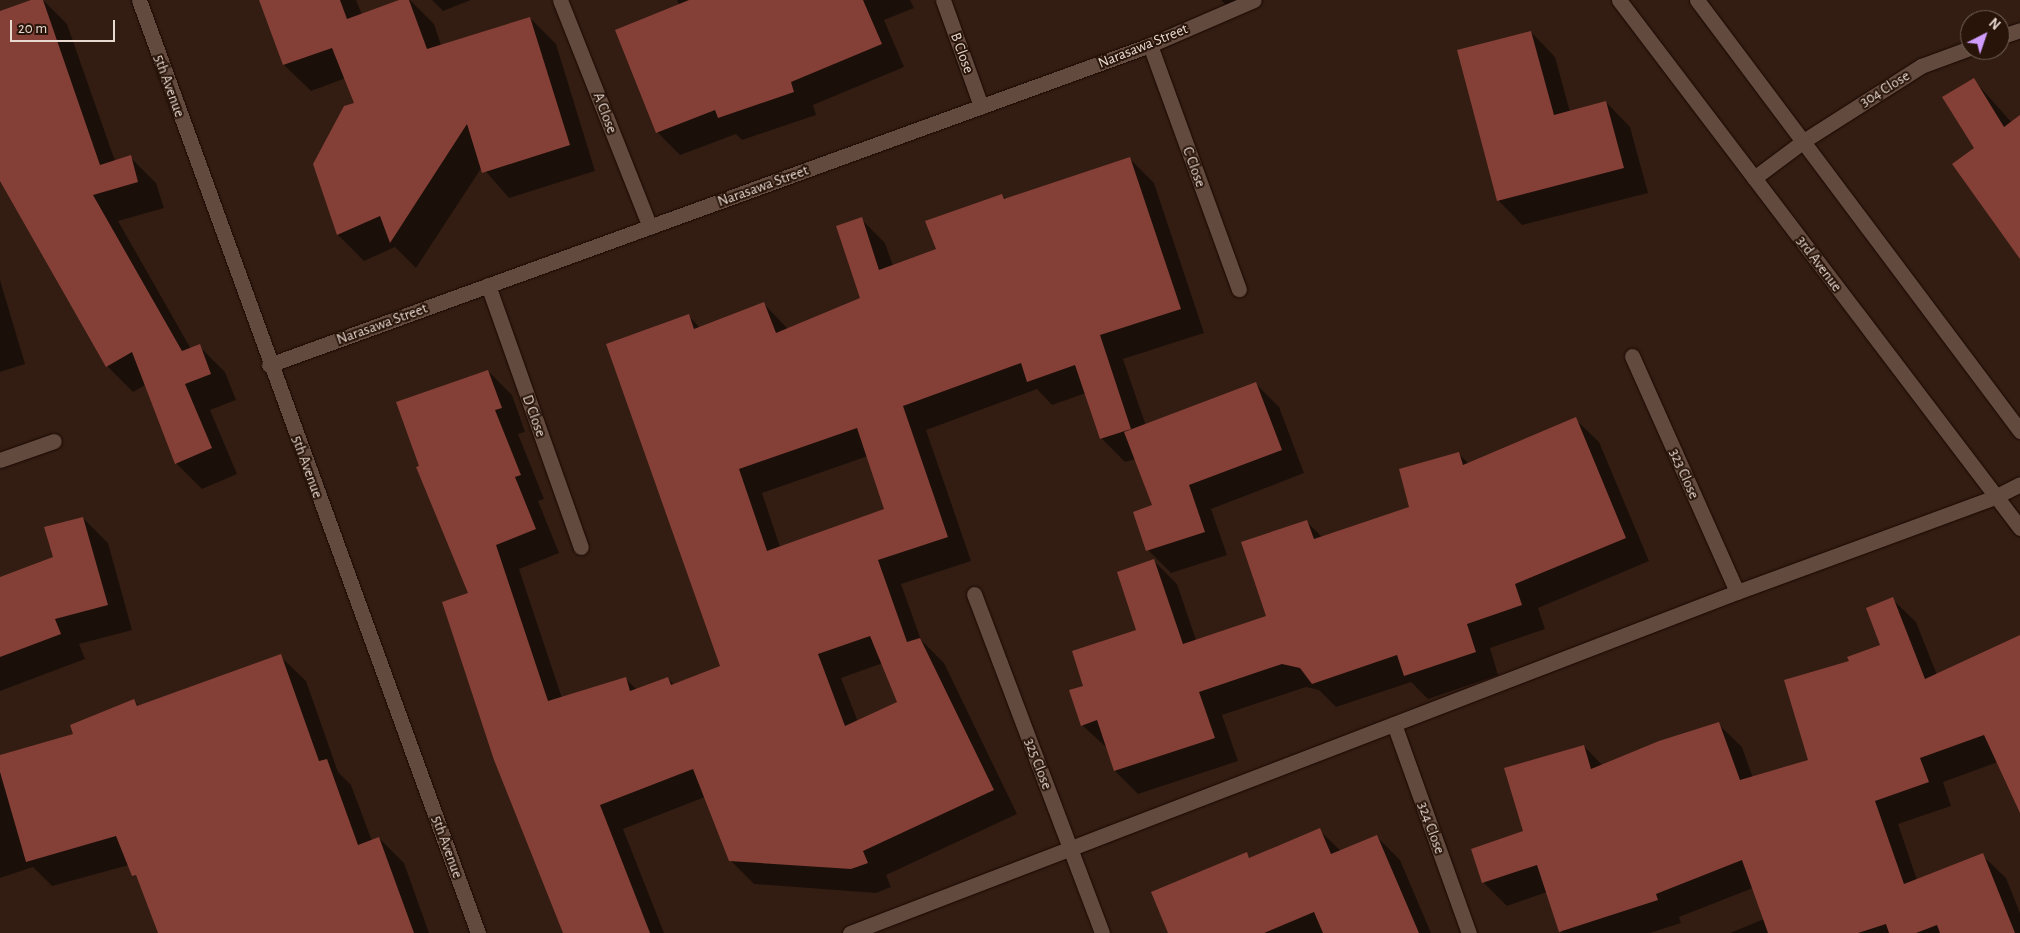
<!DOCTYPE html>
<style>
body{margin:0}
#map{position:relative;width:2020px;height:933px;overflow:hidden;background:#331d12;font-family:"Alegreya Sans",sans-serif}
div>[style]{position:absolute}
.shadow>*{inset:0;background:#0007}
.building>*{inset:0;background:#843f37}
.roads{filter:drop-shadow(0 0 1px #190701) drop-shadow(0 0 1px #190701)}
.street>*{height:15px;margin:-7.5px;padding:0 7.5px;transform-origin:7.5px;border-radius:7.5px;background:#634a3e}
.secondary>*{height:15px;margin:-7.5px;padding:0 7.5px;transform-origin:7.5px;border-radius:7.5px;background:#634a3e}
span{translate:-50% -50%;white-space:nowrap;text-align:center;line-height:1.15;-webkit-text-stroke:4px #281409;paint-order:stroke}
.street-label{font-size:15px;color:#e8d9d1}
.north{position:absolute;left:1960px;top:10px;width:50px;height:50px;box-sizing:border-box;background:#281409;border:1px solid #756359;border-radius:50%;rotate:41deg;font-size:14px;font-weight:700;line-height:20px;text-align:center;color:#e8d9d1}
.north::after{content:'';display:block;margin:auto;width:18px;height:22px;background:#d09dff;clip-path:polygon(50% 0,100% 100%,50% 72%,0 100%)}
.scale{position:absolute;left:10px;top:20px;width:105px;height:22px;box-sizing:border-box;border:2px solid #e8d9d1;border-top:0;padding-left:6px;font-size:15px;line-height:18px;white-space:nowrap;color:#e8d9d1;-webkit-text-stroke:4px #281409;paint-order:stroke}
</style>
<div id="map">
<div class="shadow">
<i style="clip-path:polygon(35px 0,43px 0,67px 24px,115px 161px,130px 157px,156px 183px,164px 208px,118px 221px,191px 349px,199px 346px,225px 372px,236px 400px,210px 410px,237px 474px,202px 489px,176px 463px,145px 385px,133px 392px,107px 366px,0 179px,0 12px)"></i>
<i style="clip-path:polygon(261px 0,356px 0,362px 15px,410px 0,434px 24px,441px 45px,530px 18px,556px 44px,595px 171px,509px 198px,482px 167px,416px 268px,395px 247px,364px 261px,338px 235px,314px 164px,356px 104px,346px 78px,311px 91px,284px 65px)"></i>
<i style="clip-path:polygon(432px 0,471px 0,443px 11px)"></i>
<i style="clip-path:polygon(677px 0,910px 0,914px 8px,884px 20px,904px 67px,813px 105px,816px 115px,742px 140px,736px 134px,680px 155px,657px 132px,679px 5px)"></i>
<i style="clip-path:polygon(1221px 0,1238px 0,1226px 5px)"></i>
<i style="clip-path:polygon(1531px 32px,1555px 57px,1570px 112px,1606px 102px,1630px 127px,1648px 193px,1522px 225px,1498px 200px)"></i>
<i style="clip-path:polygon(1973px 79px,2020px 132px,2020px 257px,1976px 149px)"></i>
<i style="clip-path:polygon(evenodd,1130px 159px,1154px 183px,1204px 333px,1123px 359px,1146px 426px,1256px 384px,1279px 407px,1304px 473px,1211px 509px,1227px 555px,1171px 573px,1148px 550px,1154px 506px,1136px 459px,1125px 462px,1101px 438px,1086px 393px,1052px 405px,1037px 389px,926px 430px,971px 561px,901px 584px,921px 640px,944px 663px,1017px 814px,886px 875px,891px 887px,876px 893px,754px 884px,730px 860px,705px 797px,623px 829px,664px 933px,564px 933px,470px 594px,488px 371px,512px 395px,525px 432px,518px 434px,544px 499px,538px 501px,559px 553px,519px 569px,562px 698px,625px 678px,637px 690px,668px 678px,674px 685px,722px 667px,689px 316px,700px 328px,764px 304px,788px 329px,862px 299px,861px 219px,885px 243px,893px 266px,937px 250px,1002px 195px,1006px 199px,1130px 159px,868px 456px,886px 510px,780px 547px,762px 493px,868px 456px,1130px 159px,883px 663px,899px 702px,858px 722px,841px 678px,883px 663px)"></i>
<i style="clip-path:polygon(0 280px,25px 364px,0 372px)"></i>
<i style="clip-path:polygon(1575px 419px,1599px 442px,1649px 561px,1538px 608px,1545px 629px,1490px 648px,1498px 675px,1428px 699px,1411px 682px,1336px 707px,1319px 690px,1306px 687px,1222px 715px,1238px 761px,1138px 794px,1115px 771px,1107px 748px,1082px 725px,1085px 686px,1138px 631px,1154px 561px,1177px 584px,1196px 640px,1267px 617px,1307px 522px,1322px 537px,1411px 508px,1459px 454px,1469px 464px)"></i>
<i style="clip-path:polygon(83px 518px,108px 543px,132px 630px,79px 644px,85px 659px,0 691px,0 578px,54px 558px)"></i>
<i style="clip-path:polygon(1892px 599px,1916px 622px,1937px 675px,2020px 637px,2020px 790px,1998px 762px,1943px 782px,1951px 806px,1898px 824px,1917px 880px,1982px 855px,2006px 878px,2020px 913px,2020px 933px,1730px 933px,1764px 919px,1753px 888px,1679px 917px,1681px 923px,1650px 933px,1562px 933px,1547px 892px,1507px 906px,1484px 883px,1473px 850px,1525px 832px,1584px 746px,1603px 766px,1718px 724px,1742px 747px,1753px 778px,1809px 761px,1851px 662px,1882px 646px)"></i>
<i style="clip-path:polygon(280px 656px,306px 681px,338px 772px,351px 785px,372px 841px,379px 838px,404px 863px,429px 933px,160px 933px,140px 882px,129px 865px,52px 886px,33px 867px,0 878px,0 756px,75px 735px,134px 701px,139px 706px)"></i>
<i style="clip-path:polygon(1319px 830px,1341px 851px,1376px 836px,1400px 860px,1431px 933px,1170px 933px,1246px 854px,1251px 859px)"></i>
</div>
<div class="building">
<i style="clip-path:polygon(31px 0,43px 0,100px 165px,131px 155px,138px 182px,93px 195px,182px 351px,200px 344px,211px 374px,185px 384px,212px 448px,175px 464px,132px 352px,106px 367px,0 181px,0 11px)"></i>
<i style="clip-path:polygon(259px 0,340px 0,347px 19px,399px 0,409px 0,427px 49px,530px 17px,570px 145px,482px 173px,467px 124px,390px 243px,380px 216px,337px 235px,313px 164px,344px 106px,354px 103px,332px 48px,283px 65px)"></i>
<i style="clip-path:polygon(689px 0,863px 0,882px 44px,791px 82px,794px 92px,718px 118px,715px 110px,656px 133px,615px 30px)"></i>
<i style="clip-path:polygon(1531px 31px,1554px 115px,1606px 101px,1624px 168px,1497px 201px,1457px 50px)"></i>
<i style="clip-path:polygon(1974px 78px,2004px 127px,2020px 115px,2020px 259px,1952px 164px,1974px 148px,1942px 97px)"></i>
<i style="clip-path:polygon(evenodd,1130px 157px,1181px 309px,1100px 335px,1131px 429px,1100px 439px,1075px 365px,1027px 382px,1021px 363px,903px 406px,948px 537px,878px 560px,907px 642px,920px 638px,994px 790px,863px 851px,868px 863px,851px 869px,729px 861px,693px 769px,600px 805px,650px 933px,563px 933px,494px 760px,442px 602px,468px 593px,416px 467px,419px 466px,396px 402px,488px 370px,502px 408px,495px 410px,521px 475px,515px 477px,536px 529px,496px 545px,548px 701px,626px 677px,630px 691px,668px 677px,671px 685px,720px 666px,606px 344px,689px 314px,694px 329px,764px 302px,776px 333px,860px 298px,836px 226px,862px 217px,879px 270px,936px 249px,925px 221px,1002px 194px,1004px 199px,1130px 157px,857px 428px,884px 509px,767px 551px,739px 469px,857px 428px,1130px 157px,870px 636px,897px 702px,845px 726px,818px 654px,870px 636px)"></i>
<i style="clip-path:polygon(1256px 382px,1282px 450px,1189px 485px,1205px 532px,1146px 551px,1133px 512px,1152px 505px,1124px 432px)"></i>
<i style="clip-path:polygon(1576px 417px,1626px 538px,1515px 584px,1522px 605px,1467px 624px,1476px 652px,1404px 676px,1397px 655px,1312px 684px,1300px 668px,1282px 664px,1199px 692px,1215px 738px,1114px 771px,1097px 720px,1081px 726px,1069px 690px,1083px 686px,1072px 651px,1136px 630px,1117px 572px,1154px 559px,1183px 644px,1266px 616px,1241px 542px,1307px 520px,1314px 539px,1409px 507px,1399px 469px,1459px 452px,1463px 465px)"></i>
<i style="clip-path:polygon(83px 517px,108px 605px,55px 619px,61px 634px,0 657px,0 577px,53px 557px,44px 527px)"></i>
<i style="clip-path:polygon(1893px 597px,1925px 679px,2020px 635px,2020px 813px,1984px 735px,1920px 758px,1929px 782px,1875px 801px,1904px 884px,1983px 853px,2015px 933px,1940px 933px,1937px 925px,1916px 933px,1889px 933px,1886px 924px,1858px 933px,1768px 933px,1742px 860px,1656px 894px,1658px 900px,1559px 932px,1537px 865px,1482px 883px,1471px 849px,1523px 831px,1504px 768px,1584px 745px,1591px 769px,1659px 741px,1719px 722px,1740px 780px,1808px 760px,1784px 680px,1849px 661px,1847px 657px,1880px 645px,1866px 608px)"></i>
<i style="clip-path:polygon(281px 654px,319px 761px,327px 759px,358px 845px,379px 837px,414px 933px,158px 933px,136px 875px,132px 876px,116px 836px,26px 862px,0 772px,0 755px,73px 734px,70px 725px,134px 699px,137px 706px)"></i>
<i style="clip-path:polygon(1320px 828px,1331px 854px,1377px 835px,1419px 933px,1323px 933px,1314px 912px,1264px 933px,1168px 933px,1151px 892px,1247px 852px,1249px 858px)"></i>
</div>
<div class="roads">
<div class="street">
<i style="left:139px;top:0;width:993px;rotate:70.03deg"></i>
<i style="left:560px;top:0;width:244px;rotate:68.4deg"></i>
<i style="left:943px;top:0;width:113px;rotate:70.3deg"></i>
<i style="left:2000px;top:37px;width:21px;rotate:-19deg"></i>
<i style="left:1150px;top:45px;width:260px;rotate:70deg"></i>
<i style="left:1754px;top:178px;width:64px;rotate:-36.7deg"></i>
<i style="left:1805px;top:140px;width:138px;rotate:-32.5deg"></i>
<i style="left:1921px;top:66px;width:52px;rotate:-20.2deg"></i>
<i style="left:488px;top:285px;width:278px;rotate:70.5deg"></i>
<i style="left:1632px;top:356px;width:258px;rotate:66deg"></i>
<i style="left:269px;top:365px;width:937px;rotate:-19.96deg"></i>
<i style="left:1150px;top:45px;width:113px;rotate:-23.4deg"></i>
<i style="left:0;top:460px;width:57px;rotate:-19.4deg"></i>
<i style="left:974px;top:594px;width:362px;rotate:69.3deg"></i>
<i style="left:1394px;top:724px;width:222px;rotate:70.3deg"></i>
<i style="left:850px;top:933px;width:950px;rotate:-21.03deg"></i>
<i style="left:1737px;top:592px;width:275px;rotate:-20.2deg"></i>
<i style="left:1995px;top:497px;width:28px;rotate:-27deg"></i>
</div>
<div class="secondary">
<i style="left:1619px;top:0;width:663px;rotate:52.78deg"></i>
<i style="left:1697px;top:0;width:539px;rotate:53.15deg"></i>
</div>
</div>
<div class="street-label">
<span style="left:1143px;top:46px;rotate:-22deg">Narasawa Street</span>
<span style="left:962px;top:53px;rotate:70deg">B Close</span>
<span style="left:169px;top:86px;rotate:70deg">5th Avenue</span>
<span style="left:1885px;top:89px;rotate:-32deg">304 Close</span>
<span style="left:605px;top:113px;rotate:69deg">A Close</span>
<span style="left:1194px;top:167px;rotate:70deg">C Close</span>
<span style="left:763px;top:186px;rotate:-20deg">Narasawa Street</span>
<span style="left:1819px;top:264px;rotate:53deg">3rd Avenue</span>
<span style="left:382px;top:324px;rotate:-20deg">Narasawa Street</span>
<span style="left:534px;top:416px;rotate:70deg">D Close</span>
<span style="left:307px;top:467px;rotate:70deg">5th Avenue</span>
<span style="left:1684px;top:474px;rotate:66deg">323 Close</span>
<span style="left:1038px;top:764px;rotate:69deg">325 Close</span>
<span style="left:1431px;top:828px;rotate:70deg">324 Close</span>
<span style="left:447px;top:847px;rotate:70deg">5th Avenue</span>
</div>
<div class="north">N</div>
<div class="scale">20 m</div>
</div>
